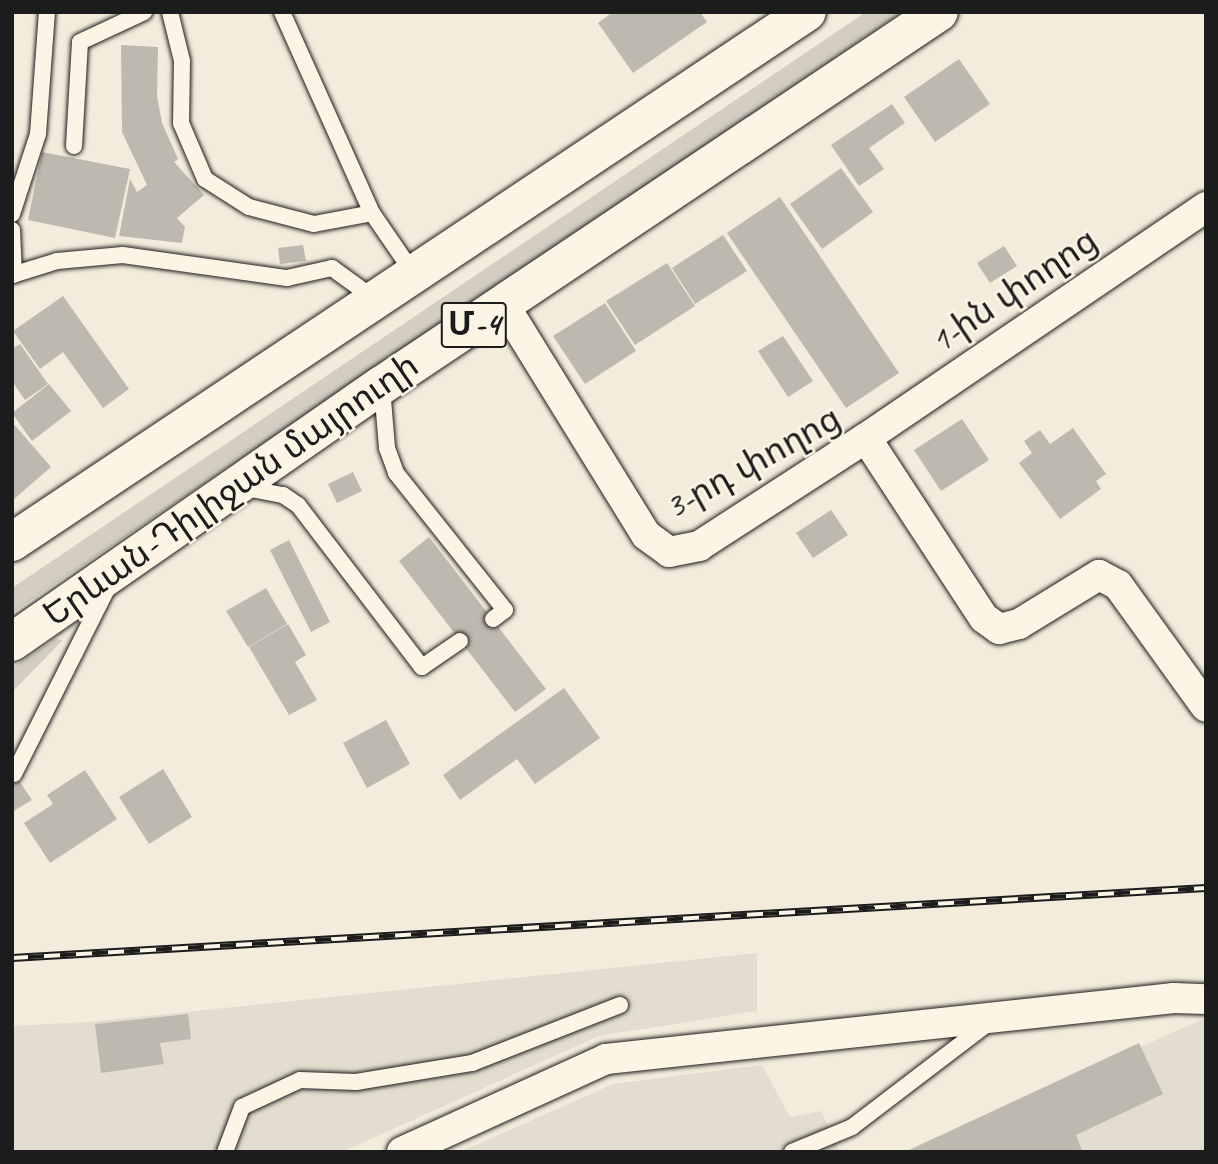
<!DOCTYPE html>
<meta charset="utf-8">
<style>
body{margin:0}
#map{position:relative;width:1218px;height:1164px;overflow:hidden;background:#f3ecdd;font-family:Caveat,"Noto Sans Armenian",sans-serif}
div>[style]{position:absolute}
.built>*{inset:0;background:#e3ddcf}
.green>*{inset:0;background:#d3cec1}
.building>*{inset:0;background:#beb9ae}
.roads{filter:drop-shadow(0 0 2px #1c1c1c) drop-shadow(0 0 2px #1c1c1c)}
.lane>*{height:16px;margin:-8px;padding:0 8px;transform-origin:8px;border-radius:8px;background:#fcf5e5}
.street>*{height:30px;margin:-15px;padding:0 15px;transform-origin:15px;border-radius:15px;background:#fcf5e5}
.highway>*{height:38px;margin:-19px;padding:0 19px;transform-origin:19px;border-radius:19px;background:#fcf5e5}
.rail>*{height:8px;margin-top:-4px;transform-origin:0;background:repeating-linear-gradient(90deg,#fcf5e5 0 16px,#1c1c1c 0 32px);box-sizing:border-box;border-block:2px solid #1c1c1c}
span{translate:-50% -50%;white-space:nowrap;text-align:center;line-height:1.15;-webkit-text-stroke:5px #fcf5e5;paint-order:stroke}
.shield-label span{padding:2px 5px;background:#fcf5e5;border:2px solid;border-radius:5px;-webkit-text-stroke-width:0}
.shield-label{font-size:33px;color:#1c1c1c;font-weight:700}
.street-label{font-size:35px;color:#1c1c1c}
.frame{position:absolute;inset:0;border:14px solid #1c1c1c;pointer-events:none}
</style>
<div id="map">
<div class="built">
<i style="clip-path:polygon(757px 953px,757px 1011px,599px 1036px,342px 1152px,12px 1152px,12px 1026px,89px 1022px)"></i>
<i style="clip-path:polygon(1201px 1020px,1206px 1020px,1206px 1152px,903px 1152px)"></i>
<i style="clip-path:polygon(762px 1065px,790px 1117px,821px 1111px,840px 1152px,460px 1152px,613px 1084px)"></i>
</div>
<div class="green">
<i style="clip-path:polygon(866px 12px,902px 12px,12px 613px,12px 588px)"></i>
<i style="clip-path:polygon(55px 639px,63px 640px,12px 692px,12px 668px)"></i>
</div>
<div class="building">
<i style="clip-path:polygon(613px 12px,700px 12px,707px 22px,633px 73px,598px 23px)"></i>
<i style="clip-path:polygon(121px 45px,158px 47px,157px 96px,162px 123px,178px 159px,174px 162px,204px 195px,177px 218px,185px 227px,182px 243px,119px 236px,130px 179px,137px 192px,147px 185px,122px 132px)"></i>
<i style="clip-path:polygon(959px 59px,990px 104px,935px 142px,904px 97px)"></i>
<i style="clip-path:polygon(892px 104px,905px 123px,869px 148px,884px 169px,859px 186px,831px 145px)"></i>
<i style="clip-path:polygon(42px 152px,130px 169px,115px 238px,28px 220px)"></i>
<i style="clip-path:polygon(841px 168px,873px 212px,822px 249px,790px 204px)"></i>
<i style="clip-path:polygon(780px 197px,899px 373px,846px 408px,727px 233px)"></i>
<i style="clip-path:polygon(723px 235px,747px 271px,695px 304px,672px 268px)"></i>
<i style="clip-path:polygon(303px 245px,306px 261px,280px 264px,278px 248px)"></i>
<i style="clip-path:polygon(1004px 246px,1017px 266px,990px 283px,977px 263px)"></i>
<i style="clip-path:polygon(667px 263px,695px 306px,635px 345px,606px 301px)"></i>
<i style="clip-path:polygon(63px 296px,129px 389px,103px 408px,63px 352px,40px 369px,13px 331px)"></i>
<i style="clip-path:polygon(605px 303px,636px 351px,585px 384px,553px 336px)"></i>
<i style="clip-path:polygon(783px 336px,813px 381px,788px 397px,758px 351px)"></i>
<i style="clip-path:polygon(20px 344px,48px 384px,25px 400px,12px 381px,12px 349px)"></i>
<i style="clip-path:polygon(49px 384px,71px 411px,32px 441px,12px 413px)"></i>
<i style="clip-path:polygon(962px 419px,989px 460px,941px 491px,914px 450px)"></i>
<i style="clip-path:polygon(12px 422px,51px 467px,14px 499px,12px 496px)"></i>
<i style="clip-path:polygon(1073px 428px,1106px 474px,1096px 481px,1101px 489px,1060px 519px,1019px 463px,1032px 453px,1024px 441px,1040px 430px,1050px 444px)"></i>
<i style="clip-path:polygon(353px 472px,362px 491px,337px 503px,328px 484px)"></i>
<i style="clip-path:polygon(831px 510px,848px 535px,813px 558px,796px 533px)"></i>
<i style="clip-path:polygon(429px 537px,546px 689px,515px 712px,399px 561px)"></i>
<i style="clip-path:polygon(289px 540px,330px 622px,311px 632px,270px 550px)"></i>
<i style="clip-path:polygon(266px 588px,287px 624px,248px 647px,226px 611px)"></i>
<i style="clip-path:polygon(288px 624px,306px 655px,295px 662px,317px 700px,289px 715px,249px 647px)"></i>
<i style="clip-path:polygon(564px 688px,600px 738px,535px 784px,517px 759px,460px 800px,443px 775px)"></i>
<i style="clip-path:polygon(386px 720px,410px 764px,367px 788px,343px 743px)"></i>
<i style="clip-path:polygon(163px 769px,192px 817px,149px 844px,119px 797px)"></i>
<i style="clip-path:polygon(12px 770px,32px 800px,12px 812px)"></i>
<i style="clip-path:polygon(85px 770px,117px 819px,50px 863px,24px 823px,53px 804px,47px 795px)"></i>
<i style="clip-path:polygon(188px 1014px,191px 1039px,160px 1043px,164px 1064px,101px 1073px,95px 1024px)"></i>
<i style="clip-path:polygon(1139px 1043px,1163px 1094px,1076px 1135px,1082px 1150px,905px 1152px)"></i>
</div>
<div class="roads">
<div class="lane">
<i style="left:170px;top:12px;width:50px;rotate:76.2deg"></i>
<i style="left:182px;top:61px;width:62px;rotate:90.9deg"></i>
<i style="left:181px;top:123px;width:61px;rotate:66.8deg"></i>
<i style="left:205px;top:179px;width:52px;rotate:32.5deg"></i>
<i style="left:249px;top:207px;width:67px;rotate:14.7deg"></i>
<i style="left:314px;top:224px;width:59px;rotate:-10.7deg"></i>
<i style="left:372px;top:213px;width:74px;rotate:55.5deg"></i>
<i style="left:282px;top:12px;width:220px;rotate:65.9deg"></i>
<i style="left:74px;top:146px;width:104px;rotate:-86.7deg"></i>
<i style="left:80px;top:42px;width:71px;rotate:-25.1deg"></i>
<i style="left:12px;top:214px;width:84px;rotate:-72deg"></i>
<i style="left:38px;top:134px;width:122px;rotate:-85.8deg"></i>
<i style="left:12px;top:230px;width:45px;rotate:87.5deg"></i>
<i style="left:12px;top:275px;width:47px;rotate:-17.3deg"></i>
<i style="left:57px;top:261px;width:66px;rotate:-5.2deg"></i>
<i style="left:123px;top:255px;width:166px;rotate:8deg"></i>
<i style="left:287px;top:278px;width:46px;rotate:-12.5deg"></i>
<i style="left:332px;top:268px;width:54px;rotate:36deg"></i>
<i style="left:382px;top:388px;width:60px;rotate:85.2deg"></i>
<i style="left:387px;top:448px;width:27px;rotate:70deg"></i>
<i style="left:396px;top:473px;width:175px;rotate:51.5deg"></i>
<i style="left:505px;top:610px;width:15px;rotate:143deg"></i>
<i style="left:246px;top:488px;width:38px;rotate:11deg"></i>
<i style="left:283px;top:495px;width:18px;rotate:34deg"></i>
<i style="left:298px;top:505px;width:204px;rotate:52.6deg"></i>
<i style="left:422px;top:667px;width:46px;rotate:-34.4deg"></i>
<i style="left:14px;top:774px;width:212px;rotate:-63.3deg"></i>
<i style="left:225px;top:1152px;width:48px;rotate:-69.3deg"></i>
<i style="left:242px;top:1107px;width:64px;rotate:-25deg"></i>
<i style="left:300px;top:1080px;width:56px;rotate:2deg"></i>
<i style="left:356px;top:1082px;width:118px;rotate:-9.3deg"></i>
<i style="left:472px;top:1063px;width:159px;rotate:-21.4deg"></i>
<i style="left:792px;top:1152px;width:65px;rotate:-22.6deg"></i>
<i style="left:852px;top:1127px;width:175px;rotate:-37.3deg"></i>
</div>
<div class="street">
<i style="left:504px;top:305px;width:270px;rotate:58.3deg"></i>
<i style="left:646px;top:535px;width:29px;rotate:36deg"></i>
<i style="left:669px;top:552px;width:31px;rotate:-11deg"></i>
<i style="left:699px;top:546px;width:199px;rotate:-32.9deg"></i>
<i style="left:866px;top:438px;width:215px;rotate:56.8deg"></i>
<i style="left:984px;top:618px;width:19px;rotate:36deg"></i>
<i style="left:999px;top:629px;width:21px;rotate:-14deg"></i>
<i style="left:1019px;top:624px;width:94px;rotate:-31.5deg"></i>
<i style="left:1099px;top:575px;width:21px;rotate:28deg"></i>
<i style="left:1118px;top:585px;width:150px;rotate:54.2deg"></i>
<i style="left:866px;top:438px;width:411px;rotate:-34.2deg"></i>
<i style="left:402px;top:1152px;width:224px;rotate:-24.5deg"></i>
<i style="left:606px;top:1059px;width:571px;rotate:-6.13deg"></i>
<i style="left:1174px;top:998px;width:32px;rotate:2deg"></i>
</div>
<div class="highway">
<i style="left:12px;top:542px;width:955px;rotate:-33.69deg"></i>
<i style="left:12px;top:642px;width:450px;rotate:-34.8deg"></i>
<i style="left:382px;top:385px;width:670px;rotate:-33.81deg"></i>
</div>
</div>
<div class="rail">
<i style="left:12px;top:958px;width:1196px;rotate:-3.36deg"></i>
</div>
<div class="shield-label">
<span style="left:474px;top:325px">Մ-4</span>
</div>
<div class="street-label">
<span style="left:1014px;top:291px;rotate:-34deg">1-ին փողոց</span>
<span style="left:753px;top:463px;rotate:-29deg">3-րդ փողոց</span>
<span style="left:231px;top:490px;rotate:-35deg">Երևան-Դիլիջան մայրուղի</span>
</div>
<div class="frame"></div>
</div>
